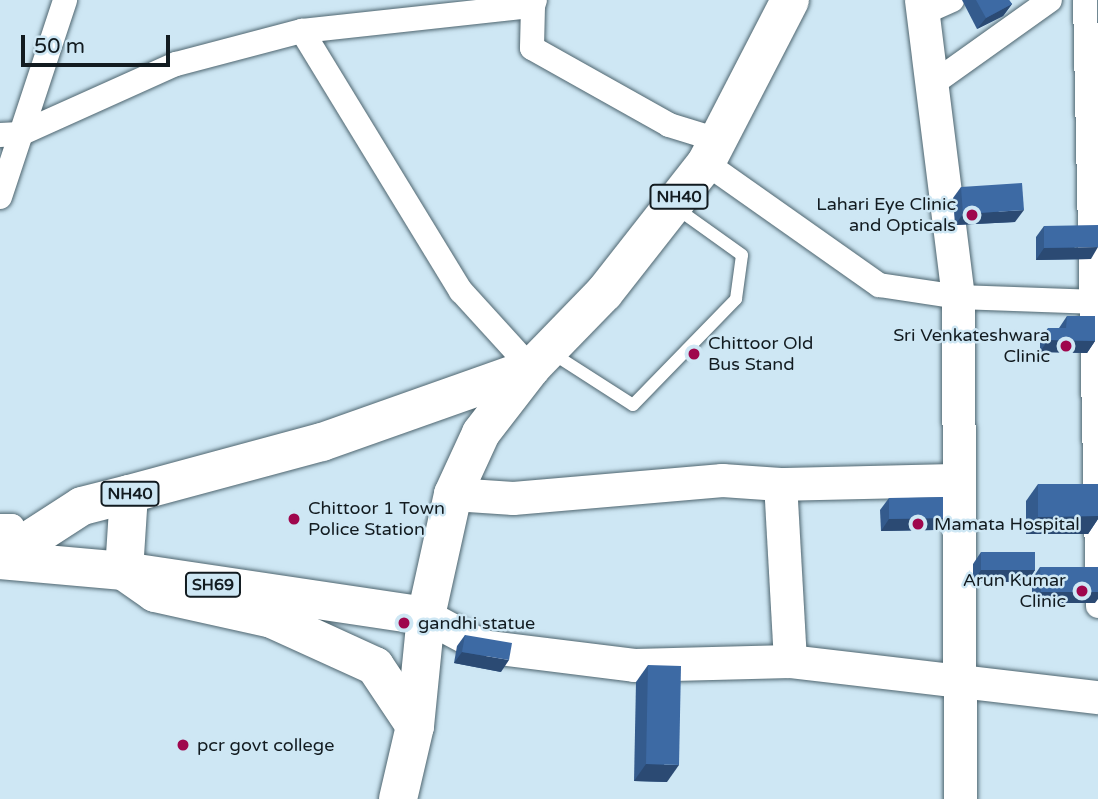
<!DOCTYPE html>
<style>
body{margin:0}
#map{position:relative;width:1098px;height:799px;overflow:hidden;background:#cee7f4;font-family:"Varela Round",sans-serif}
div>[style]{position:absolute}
.roads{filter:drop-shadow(0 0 2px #4e656f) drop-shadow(0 0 2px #4e656f)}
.lane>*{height:12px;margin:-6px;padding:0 6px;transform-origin:6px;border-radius:6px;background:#fff}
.street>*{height:24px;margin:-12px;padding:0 12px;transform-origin:12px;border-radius:12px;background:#fff}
.secondary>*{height:33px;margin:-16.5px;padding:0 16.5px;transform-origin:16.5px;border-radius:16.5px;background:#fff}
.primary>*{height:38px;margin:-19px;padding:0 19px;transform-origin:19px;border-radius:19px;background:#fff}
.highway>*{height:38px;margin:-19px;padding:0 19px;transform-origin:19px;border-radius:19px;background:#fff}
.wall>*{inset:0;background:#345b8d}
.shaded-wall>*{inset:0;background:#2b4a73}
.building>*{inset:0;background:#3d6aa4}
.dots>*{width:19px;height:19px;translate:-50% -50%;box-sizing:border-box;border:4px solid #cee7f4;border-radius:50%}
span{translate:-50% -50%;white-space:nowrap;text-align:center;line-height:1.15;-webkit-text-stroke:5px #cee7f4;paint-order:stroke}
.shield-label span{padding:2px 5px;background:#cee7f4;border:2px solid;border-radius:5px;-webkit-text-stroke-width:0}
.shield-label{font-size:16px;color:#121b20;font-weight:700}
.poi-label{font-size:18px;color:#121b20}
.right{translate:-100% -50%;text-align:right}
.left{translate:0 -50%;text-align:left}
.scale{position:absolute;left:21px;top:35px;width:149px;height:32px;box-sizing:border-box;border:4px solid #121b20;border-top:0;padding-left:9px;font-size:21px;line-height:24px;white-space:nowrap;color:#121b20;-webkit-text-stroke:5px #cee7f4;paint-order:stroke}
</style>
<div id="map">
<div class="roads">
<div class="lane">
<i style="left:552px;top:353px;width:96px;rotate:32.7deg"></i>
<i style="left:633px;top:405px;width:148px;rotate:-45.8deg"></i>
<i style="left:736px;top:299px;width:44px;rotate:-82.2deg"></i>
<i style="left:742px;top:255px;width:81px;rotate:-144.5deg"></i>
</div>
<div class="street">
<i style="left:1085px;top:0;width:606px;rotate:88.77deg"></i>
<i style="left:533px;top:6px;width:42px;rotate:91.4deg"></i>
<i style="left:532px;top:48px;width:157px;rotate:29.3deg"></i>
<i style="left:669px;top:125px;width:51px;rotate:17deg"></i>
<i style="left:923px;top:13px;width:32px;rotate:-24deg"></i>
<i style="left:302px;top:31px;width:232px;rotate:-6.2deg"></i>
<i style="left:533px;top:6px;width:6px;rotate:-72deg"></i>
<i style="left:931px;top:85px;width:146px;rotate:-35.5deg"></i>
<i style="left:0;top:135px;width:20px;rotate:-3deg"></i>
<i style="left:20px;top:134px;width:171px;rotate:-24.2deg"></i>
<i style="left:176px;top:64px;width:130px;rotate:-14.7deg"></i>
<i style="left:302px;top:31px;width:305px;rotate:58.6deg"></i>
<i style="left:461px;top:291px;width:104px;rotate:47.7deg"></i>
<i style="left:706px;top:163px;width:212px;rotate:35.2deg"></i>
<i style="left:879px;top:285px;width:80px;rotate:8.6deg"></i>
<i style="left:958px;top:297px;width:140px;rotate:2deg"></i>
<i style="left:0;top:197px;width:207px;rotate:-71.7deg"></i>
<i style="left:0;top:526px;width:12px"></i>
<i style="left:12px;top:526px;width:34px;rotate:60deg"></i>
</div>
<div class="secondary">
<i style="left:921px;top:0;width:299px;rotate:82.9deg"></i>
<i style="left:958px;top:297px;width:502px;rotate:89.77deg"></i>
<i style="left:453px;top:494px;width:60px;rotate:3.8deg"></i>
<i style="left:513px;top:498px;width:210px;rotate:-4.9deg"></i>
<i style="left:722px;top:480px;width:58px;rotate:3.9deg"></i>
<i style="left:426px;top:616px;width:64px;rotate:28.2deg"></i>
<i style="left:482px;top:646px;width:153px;rotate:7.1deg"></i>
<i style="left:634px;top:665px;width:156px;rotate:-1.5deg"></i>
<i style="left:790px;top:661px;width:310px;rotate:6.7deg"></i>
<i style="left:790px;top:661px;width:177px;rotate:-93.2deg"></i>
<i style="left:780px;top:484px;width:178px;rotate:-1.3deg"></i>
</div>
<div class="primary">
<i style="left:0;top:549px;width:24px;rotate:-12deg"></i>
<i style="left:23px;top:544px;width:70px;rotate:-32.8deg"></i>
<i style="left:82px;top:506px;width:49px;rotate:-14.3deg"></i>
<i style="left:0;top:560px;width:124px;rotate:5.1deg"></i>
<i style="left:124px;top:571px;width:305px;rotate:8.5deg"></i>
</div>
<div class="highway">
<i style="left:415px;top:726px;width:72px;rotate:-123.7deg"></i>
<i style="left:375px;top:666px;width:113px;rotate:-155.5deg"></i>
<i style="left:272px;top:619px;width:120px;rotate:-167.5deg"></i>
<i style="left:155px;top:593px;width:38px;rotate:-145deg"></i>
<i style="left:124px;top:571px;width:77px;rotate:-86.3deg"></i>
<i style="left:129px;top:494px;width:200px;rotate:-15.1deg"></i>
<i style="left:322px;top:442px;width:222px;rotate:-19.5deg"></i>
<i style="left:398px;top:799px;width:75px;rotate:-76.9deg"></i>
<i style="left:415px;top:726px;width:111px;rotate:-84.3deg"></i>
<i style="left:426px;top:616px;width:125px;rotate:-77.5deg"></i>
<i style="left:453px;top:494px;width:67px;rotate:-65.3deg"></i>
<i style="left:481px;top:433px;width:82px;rotate:-52.4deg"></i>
<i style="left:531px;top:368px;width:105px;rotate:-45.8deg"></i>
<i style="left:604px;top:293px;width:165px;rotate:-51.9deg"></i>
<i style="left:706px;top:163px;width:183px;rotate:-62.7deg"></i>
</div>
</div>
<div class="wall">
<i style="clip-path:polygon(962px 0,1009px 0,1012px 4px,1003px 16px,977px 29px)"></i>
<i style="clip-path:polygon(961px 187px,1015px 222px,955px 225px,953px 198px)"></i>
<i style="clip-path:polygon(1044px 226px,1091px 259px,1036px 260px,1036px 237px)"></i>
<i style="clip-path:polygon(1067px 316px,1095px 341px,1087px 353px,1040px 352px,1040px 339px,1048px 328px,1059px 328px)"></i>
<i style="clip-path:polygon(1038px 484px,1098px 484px,1098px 519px,1088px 534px,1026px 534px,1026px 501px)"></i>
<i style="clip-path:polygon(889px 498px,943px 518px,935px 530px,881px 531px,880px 510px)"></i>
<i style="clip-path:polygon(981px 552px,1035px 570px,1027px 582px,973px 582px,973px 564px)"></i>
<i style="clip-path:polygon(1040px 567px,1095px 603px,1032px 603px,1032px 579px)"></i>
<i style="clip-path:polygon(465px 635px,501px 672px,454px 663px,457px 646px)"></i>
<i style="clip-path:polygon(648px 665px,667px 782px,634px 781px,636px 682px)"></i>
</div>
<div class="shaded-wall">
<i style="clip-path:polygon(1012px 4px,1003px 16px,977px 29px,986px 18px)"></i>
<i style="clip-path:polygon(1024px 210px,1015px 222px,955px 225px,963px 214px)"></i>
<i style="clip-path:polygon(1098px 247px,1091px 259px,1036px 260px,1044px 248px)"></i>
<i style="clip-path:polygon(1048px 340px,1095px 341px,1087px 353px,1040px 352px)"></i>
<i style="clip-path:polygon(1098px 516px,1098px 519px,1088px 534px,1026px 534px,1038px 517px)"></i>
<i style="clip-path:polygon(943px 518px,935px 530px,881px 531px,889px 519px)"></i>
<i style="clip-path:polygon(981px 570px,1035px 570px,1027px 582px,973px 582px)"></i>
<i style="clip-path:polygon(1041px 592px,1098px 592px,1098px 599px,1095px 603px,1032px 603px)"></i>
<i style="clip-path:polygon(462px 652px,509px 660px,501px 672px,454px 663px)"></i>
<i style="clip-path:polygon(646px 764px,679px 765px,667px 782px,634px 781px)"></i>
</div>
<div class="building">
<i style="clip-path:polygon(976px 0,1009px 0,1012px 4px,986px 18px)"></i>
<i style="clip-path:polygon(1022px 183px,1024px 210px,963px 214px,961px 187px)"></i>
<i style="clip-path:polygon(1098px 225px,1098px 247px,1044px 248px,1044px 226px)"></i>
<i style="clip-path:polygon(1067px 316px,1095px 316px,1095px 341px,1048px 340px,1048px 328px,1066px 328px)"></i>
<i style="clip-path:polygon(1038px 484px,1098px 484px,1098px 516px,1038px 517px)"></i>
<i style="clip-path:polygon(943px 497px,943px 518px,889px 519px,889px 498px)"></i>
<i style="clip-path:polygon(981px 552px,1035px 552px,1035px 570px,981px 570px)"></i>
<i style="clip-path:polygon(1040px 567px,1098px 567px,1098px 592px,1041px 592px)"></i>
<i style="clip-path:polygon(465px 635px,512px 643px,509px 660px,462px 652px)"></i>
<i style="clip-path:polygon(648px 665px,681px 666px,679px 765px,646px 764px)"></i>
</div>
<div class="dots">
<i style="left:972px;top:215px;background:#9f074d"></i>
<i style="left:1066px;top:346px;background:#9f074d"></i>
<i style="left:694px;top:354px;background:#9f074d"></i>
<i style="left:294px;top:519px;background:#9f074d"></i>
<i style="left:918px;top:524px;background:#9f074d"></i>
<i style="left:1082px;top:591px;background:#9f074d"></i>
<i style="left:404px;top:623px;background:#9f074d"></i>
<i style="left:183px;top:745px;background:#9f074d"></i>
</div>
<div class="shield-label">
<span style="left:679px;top:197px">NH40</span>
<span style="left:130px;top:494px">NH40</span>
<span style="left:213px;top:585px">SH69</span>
</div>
<div class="poi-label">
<span class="right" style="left:956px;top:215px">Lahari Eye Clinic<br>and Opticals</span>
<span class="right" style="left:1050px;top:346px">Sri Venkateshwara<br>Clinic</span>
<span class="left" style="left:708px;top:354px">Chittoor Old<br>Bus Stand</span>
<span class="left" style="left:308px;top:519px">Chittoor 1 Town<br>Police Station</span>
<span class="left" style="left:934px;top:524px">Mamata Hospital</span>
<span class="right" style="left:1066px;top:591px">Arun Kumar<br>Clinic</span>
<span class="left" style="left:418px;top:623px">gandhi statue</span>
<span class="left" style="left:197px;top:745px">pcr govt college</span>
</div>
<div class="scale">50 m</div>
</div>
